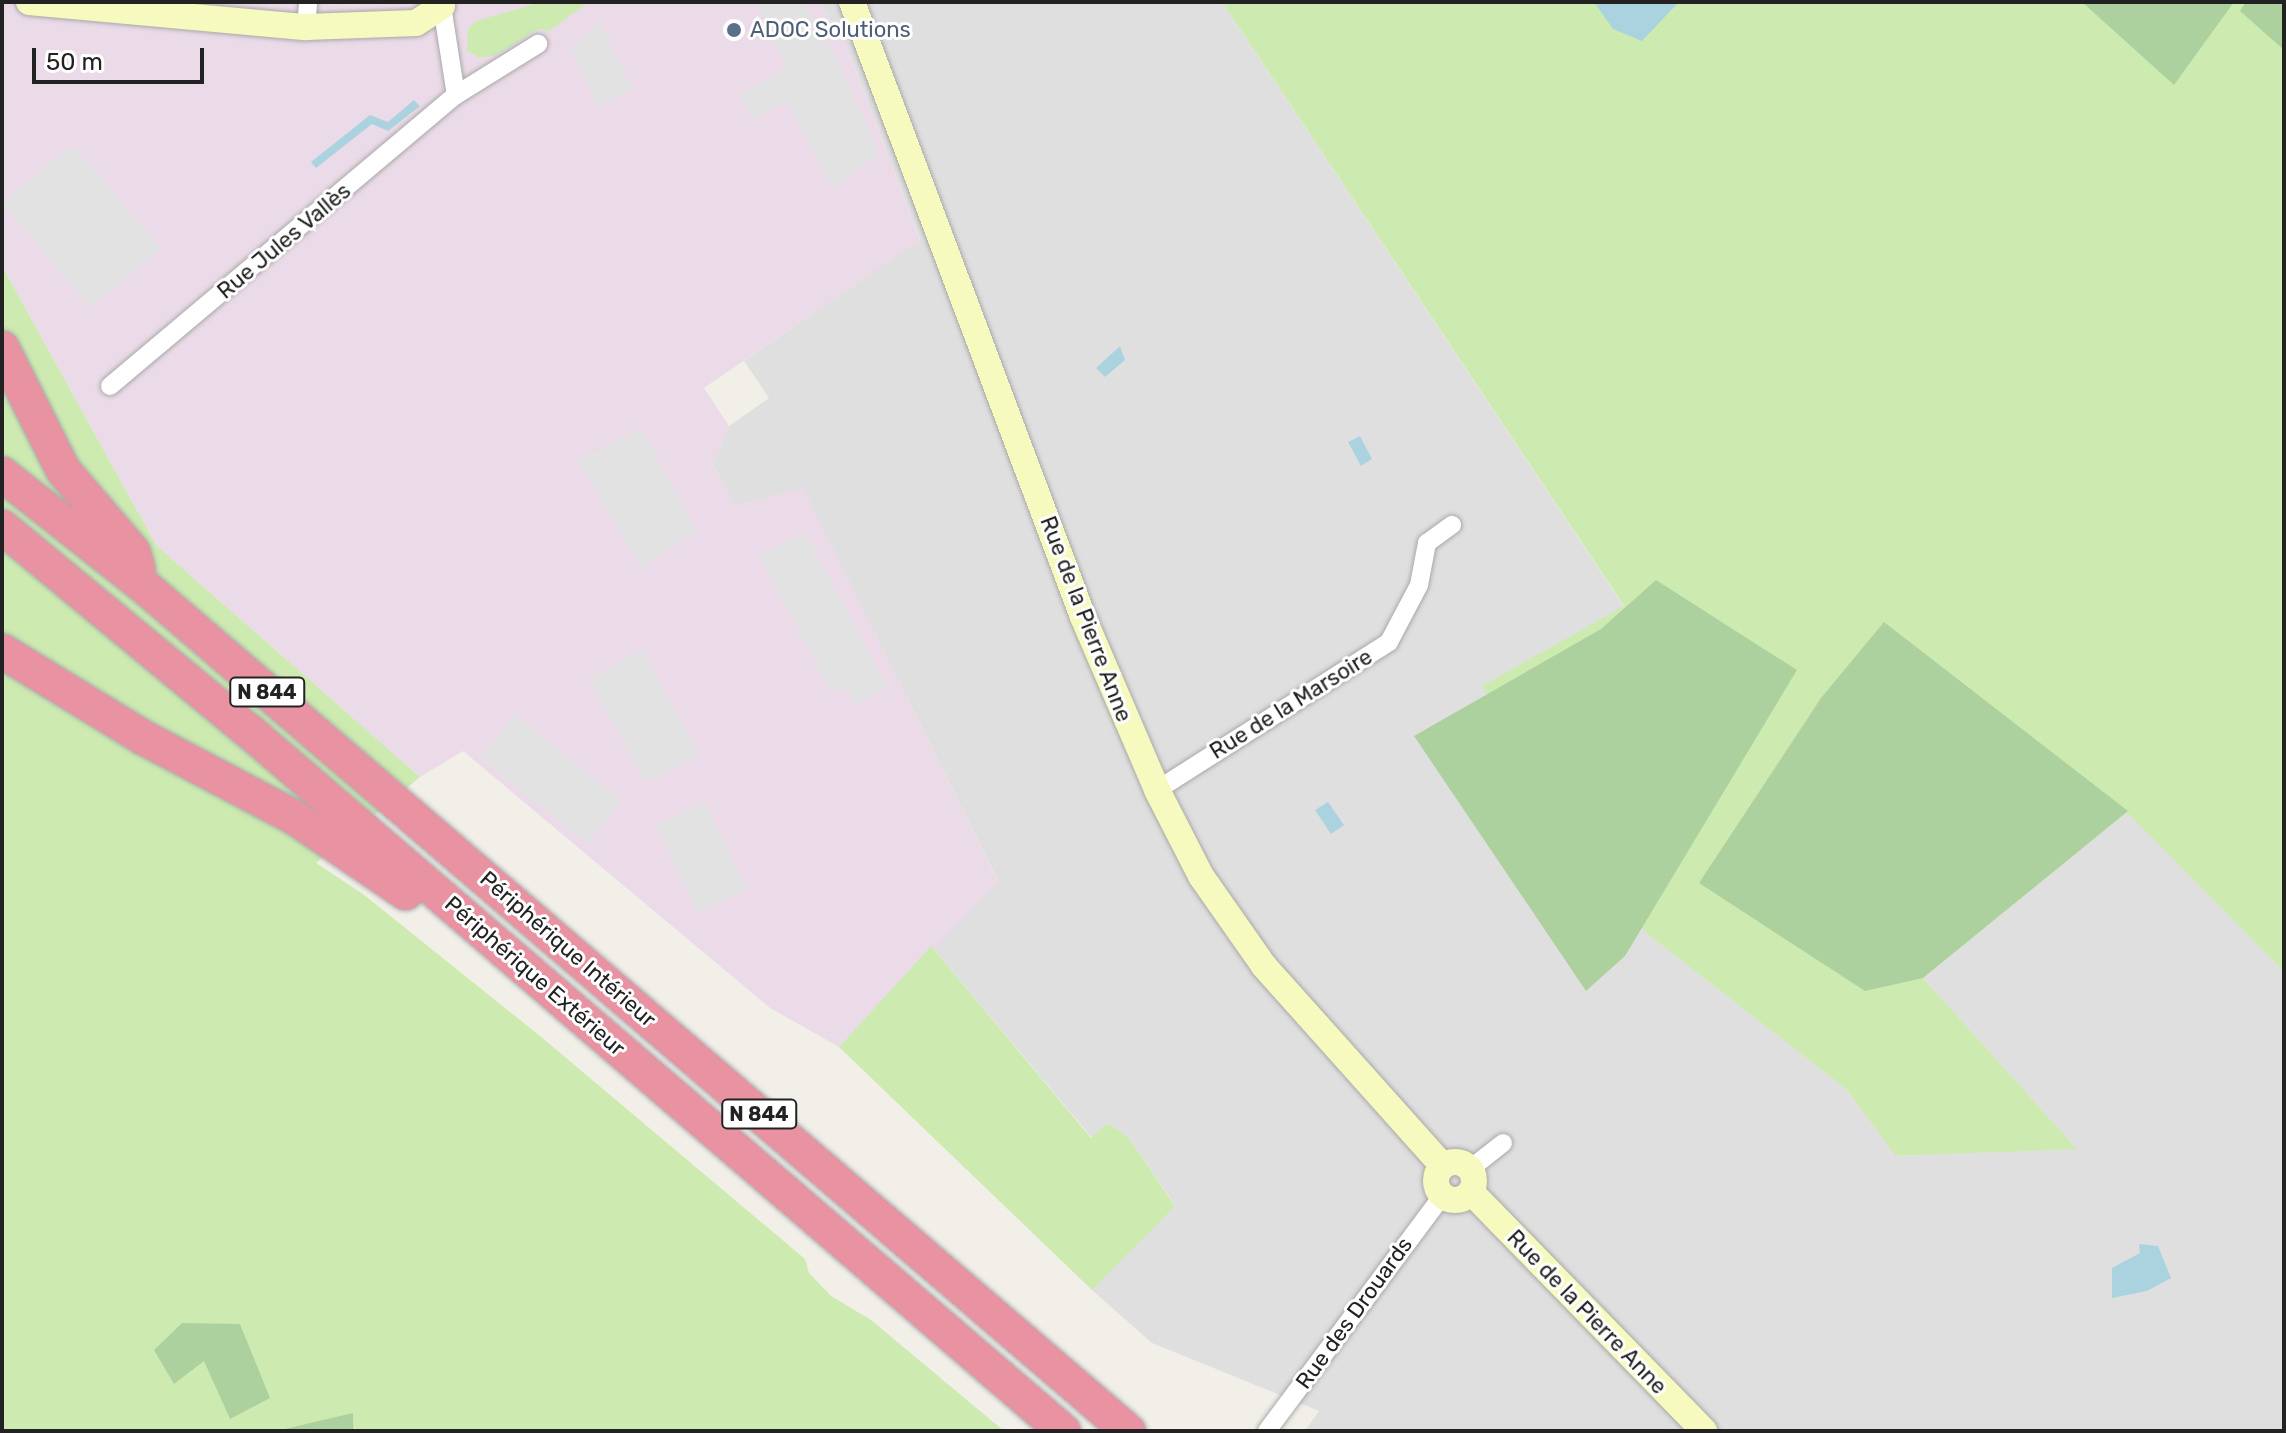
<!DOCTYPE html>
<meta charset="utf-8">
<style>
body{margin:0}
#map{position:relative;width:2286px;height:1433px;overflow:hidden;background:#f2efe9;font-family:Rubik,sans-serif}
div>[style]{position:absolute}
.residential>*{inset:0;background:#e0dfdf}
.industrial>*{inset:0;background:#ebdbe8}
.grass>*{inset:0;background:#cdebb0}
.forest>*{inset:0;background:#add19e}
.parking>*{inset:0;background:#e2e2e2}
.water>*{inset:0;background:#aad3df}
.roads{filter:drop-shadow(0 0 2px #a9a9a9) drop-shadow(0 0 2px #a9a9a9)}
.street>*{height:18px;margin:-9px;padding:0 9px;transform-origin:9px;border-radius:9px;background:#fff}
.secondary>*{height:26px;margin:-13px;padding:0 13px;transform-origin:13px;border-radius:13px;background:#f7fabf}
.secondary>.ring{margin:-13px;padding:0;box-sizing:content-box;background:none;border:26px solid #f7fabf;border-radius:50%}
.highway>*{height:34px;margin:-17px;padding:0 17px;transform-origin:17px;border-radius:17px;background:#e892a2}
.dots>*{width:22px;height:22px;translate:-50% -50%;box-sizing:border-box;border:4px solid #fff;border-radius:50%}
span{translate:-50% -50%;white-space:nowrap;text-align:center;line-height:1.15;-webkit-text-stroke:6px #fff;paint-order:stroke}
.shield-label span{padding:2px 6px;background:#fff;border:2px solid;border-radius:6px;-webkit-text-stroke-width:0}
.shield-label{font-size:20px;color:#222;font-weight:700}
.service-label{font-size:22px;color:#4e5e75}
.left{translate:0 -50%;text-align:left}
.street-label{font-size:22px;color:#222}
.frame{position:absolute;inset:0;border:4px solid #222;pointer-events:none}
.scale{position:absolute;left:32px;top:48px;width:172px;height:36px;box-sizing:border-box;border:4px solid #222;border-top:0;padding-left:10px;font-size:24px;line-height:28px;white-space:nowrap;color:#222;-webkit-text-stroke:6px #fff;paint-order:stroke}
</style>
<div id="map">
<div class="residential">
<i style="clip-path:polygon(819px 2px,1222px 2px,1624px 607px,1646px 933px,1846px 1089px,1897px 1156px,2076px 1148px,1923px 978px,2128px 811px,2284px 972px,2284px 1431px,1305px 1431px,1319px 1411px,1152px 1343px,1092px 1290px,1175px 1205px,1129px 1138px,1108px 1123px,1092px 1138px,931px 946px,998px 881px,803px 489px,734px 506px,713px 464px,729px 426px,769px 398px,744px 361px,920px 239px,847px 47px)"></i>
</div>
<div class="industrial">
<i style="clip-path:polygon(2px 2px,819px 2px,847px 47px,920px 240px,704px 388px,729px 426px,713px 465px,735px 506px,803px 488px,998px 882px,839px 1047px,770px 1008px,463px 751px,420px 777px,156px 545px,2px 266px)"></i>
</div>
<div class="grass">
<i style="clip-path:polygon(541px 2px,589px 2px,549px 31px,538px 29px,496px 55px,480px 58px,467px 51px,468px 29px,476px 21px)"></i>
<i style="clip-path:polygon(1222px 2px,2284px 2px,2284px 972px,2127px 812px,1923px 978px,2077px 1149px,1896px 1156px,1846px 1089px,1646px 933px,1482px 686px,1624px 606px)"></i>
<i style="clip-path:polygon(2px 266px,156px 545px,420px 777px,316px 863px,363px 894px,540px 1036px,805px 1259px,809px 1273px,831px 1296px,871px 1320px,1004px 1431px,355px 1431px,353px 1414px,276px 1431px,2px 1431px)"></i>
<i style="clip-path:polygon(931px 946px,1091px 1138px,1108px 1123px,1129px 1138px,1175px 1206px,1092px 1290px,839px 1047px)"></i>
</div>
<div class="forest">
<i style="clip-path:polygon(2082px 2px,2234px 2px,2174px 85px)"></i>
<i style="clip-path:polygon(2246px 2px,2284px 2px,2284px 50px,2240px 11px)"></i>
<i style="clip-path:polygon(1656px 580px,1797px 670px,1625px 956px,1586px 991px,1414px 736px,1601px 629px)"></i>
<i style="clip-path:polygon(1884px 622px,2128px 811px,1923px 978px,1865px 991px,1699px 883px,1821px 698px)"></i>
<i style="clip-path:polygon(182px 1323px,240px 1324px,270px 1398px,230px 1419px,204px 1361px,174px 1384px,154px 1350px)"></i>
<i style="clip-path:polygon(353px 1413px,354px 1431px,276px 1431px)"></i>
</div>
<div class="parking">
<i style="clip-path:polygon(755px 2px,804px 2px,837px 59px,879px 154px,832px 188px,787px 102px,752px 120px,739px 95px,787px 68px)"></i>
<i style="clip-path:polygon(600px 22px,632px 89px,598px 107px,571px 49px)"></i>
<i style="clip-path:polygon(73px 145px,161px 249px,90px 307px,2px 203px)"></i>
<i style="clip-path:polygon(641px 429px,697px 531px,641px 568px,578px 460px)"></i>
<i style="clip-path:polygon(805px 532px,888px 688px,855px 705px,845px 687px,832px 693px,759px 556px)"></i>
<i style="clip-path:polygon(642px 650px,699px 754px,646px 783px,589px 679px)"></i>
<i style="clip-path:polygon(514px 715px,622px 801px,588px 844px,480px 758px)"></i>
<i style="clip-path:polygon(705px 802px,747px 889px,698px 913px,656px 825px)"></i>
</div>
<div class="water">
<i style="clip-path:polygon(1594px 2px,1679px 2px,1642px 41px,1613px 29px)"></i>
<i style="clip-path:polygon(414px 100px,420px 106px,388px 131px,372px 124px,316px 168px,311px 162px,370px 115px,388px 122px)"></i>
<i style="clip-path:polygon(1120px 346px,1125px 360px,1105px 377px,1096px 368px)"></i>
<i style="clip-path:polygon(1360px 436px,1372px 459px,1361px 466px,1348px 442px)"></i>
<i style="clip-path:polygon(1328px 802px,1344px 825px,1331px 834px,1315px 810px)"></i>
<i style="clip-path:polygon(2139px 1244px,2158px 1246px,2171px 1278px,2147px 1291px,2112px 1298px,2112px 1268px,2140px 1253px)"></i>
</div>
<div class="roads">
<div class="street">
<i style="left:442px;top:6px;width:90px;rotate:81.1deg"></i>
<i style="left:306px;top:27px;width:25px;rotate:-85deg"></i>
<i style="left:110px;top:386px;width:452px;rotate:-40.1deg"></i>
<i style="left:456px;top:95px;width:97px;rotate:-31.9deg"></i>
<i style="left:1157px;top:790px;width:275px;rotate:-32.5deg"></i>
<i style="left:1389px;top:642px;width:64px;rotate:-62.2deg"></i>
<i style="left:1419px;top:585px;width:43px;rotate:-79.2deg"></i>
<i style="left:1427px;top:543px;width:31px;rotate:-36deg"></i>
<i style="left:1470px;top:1169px;width:42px;rotate:-38.2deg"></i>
<i style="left:1267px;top:1431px;width:293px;rotate:-53.3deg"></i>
</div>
<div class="secondary">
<i style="left:29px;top:2px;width:278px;rotate:5.2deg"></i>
<i style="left:306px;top:27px;width:110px;rotate:-2.1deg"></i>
<i style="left:416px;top:23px;width:31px;rotate:-33deg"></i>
<i style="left:852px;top:2px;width:657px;rotate:69.41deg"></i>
<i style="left:1083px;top:617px;width:188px;rotate:66.8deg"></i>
<i style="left:1157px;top:790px;width:97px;rotate:62.9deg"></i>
<i style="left:1201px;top:876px;width:110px;rotate:55deg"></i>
<i style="left:1264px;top:966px;width:268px;rotate:48.2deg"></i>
<i class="ring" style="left:1436px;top:1162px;width:12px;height:12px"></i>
<i style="left:1471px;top:1192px;width:334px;rotate:45.7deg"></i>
</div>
<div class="highway">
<i style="left:2px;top:348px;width:136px;rotate:63.4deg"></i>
<i style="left:63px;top:470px;width:108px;rotate:49.5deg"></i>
<i style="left:133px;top:552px;width:17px;rotate:73deg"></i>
<i style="left:2px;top:474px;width:182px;rotate:38.3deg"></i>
<i style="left:145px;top:587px;width:1296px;rotate:40.65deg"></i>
<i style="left:2px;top:527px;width:320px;rotate:39.6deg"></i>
<i style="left:249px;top:731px;width:1074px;rotate:40.69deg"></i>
<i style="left:2px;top:651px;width:167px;rotate:31.5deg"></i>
<i style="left:144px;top:738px;width:170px;rotate:27.8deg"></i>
<i style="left:294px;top:817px;width:135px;rotate:34.2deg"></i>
</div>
</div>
<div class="dots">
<i style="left:734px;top:30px;background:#5c6f8a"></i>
</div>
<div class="shield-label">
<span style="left:267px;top:692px">N 844</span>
<span style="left:759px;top:1114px">N 844</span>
</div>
<div class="service-label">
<span class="left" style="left:750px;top:30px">ADOC Solutions</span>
</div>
<div class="street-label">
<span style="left:284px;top:241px;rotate:-40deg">Rue Jules Vallès</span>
<span style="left:1086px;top:619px;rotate:69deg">Rue de la Pierre Anne</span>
<span style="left:1291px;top:704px;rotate:-32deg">Rue de la Marsoire</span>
<span style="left:568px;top:949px;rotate:41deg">Périphérique Intérieur</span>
<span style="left:535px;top:976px;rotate:41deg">Périphérique Extérieur</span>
<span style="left:1587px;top:1312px;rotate:46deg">Rue de la Pierre Anne</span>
<span style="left:1354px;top:1313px;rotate:-54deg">Rue des Drouards</span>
</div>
<div class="frame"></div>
<div class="scale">50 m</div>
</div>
